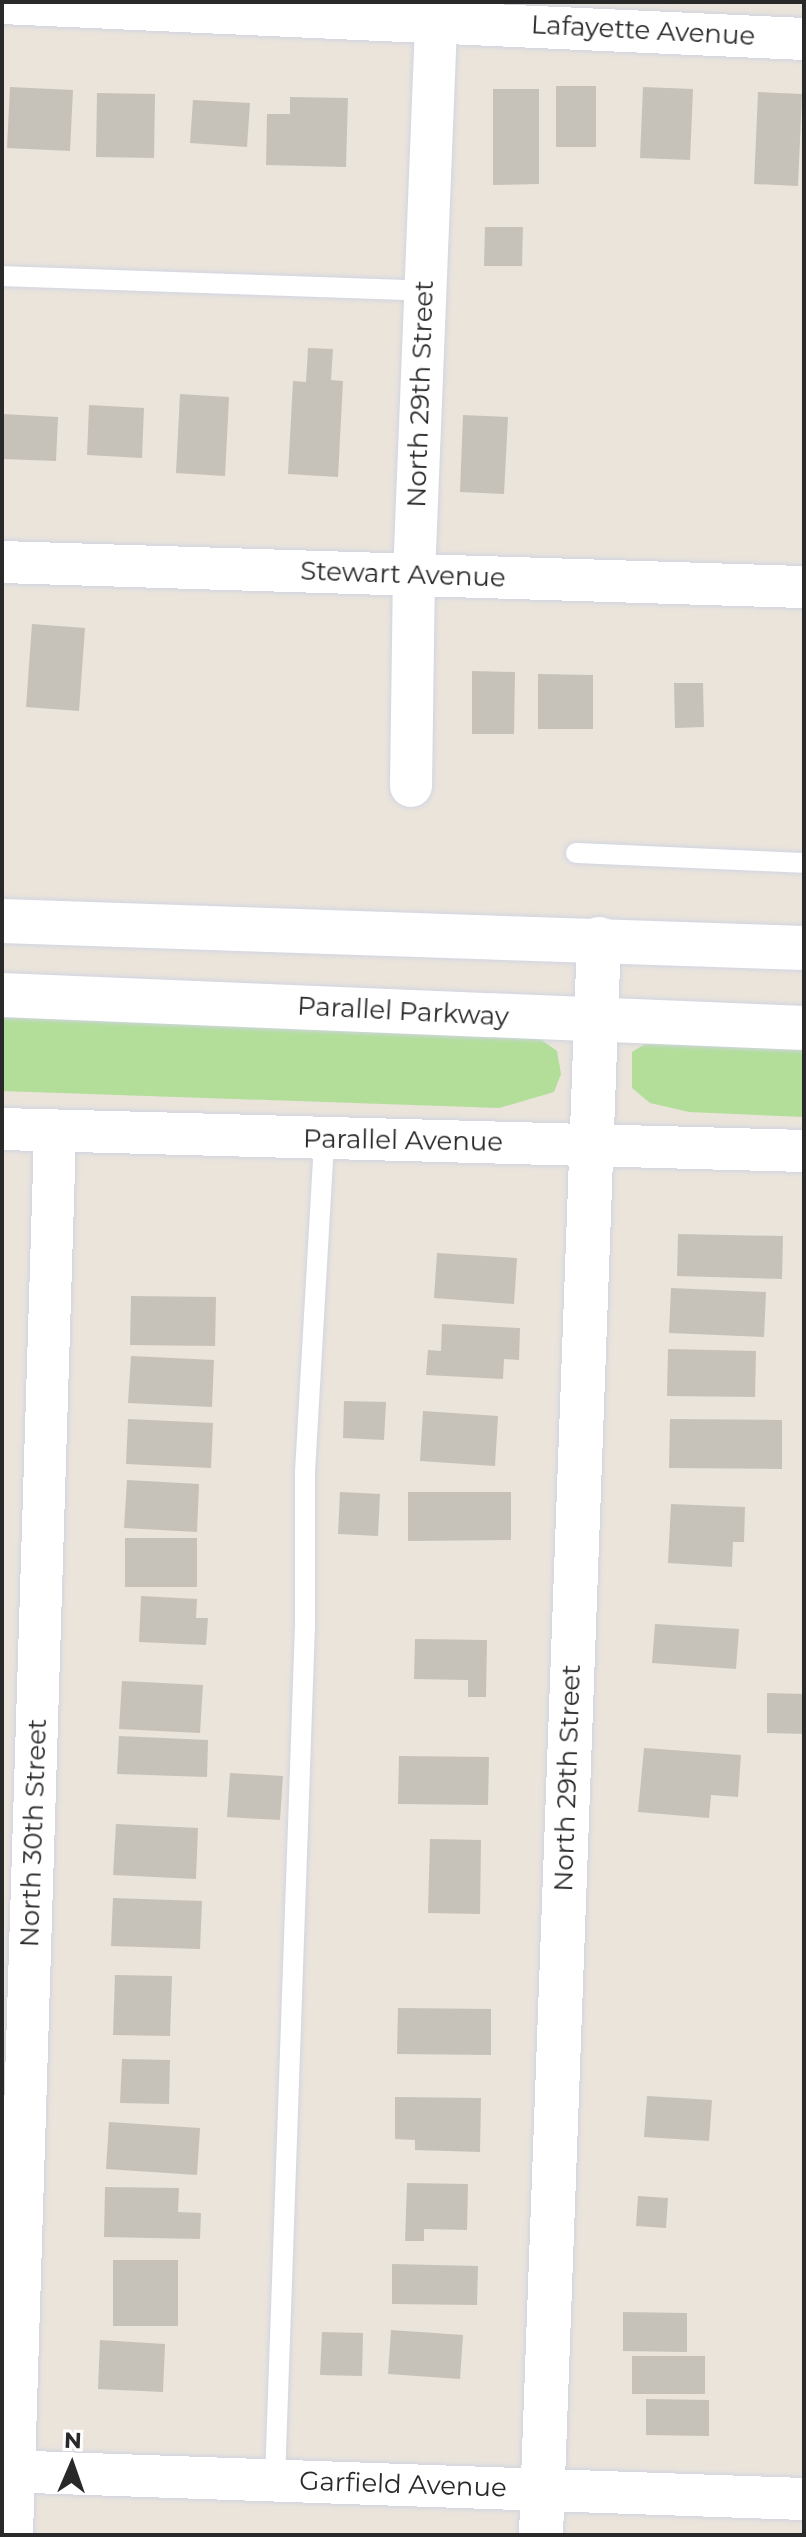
<!DOCTYPE html>
<style>
body{margin:0}
#map{position:relative;width:806px;height:2537px;overflow:hidden;background:#eae4db;font-family:Montserrat,sans-serif}
div>[style]{position:absolute}
.green>*{inset:0;background:#b2de9a}
.building>*{inset:0;background:#c6c2ba}
.roads{filter:drop-shadow(0 0 2px #d1d4e1) drop-shadow(0 0 2px #d1d4e1)}
.lane>*{height:20px;margin:-10px;padding:0 10px;transform-origin:10px;border-radius:10px;background:#fff}
.street>*{height:42px;margin:-21px;padding:0 21px;transform-origin:21px;border-radius:21px;background:#fff}
.secondary>*{height:44px;margin:-22px;padding:0 22px;transform-origin:22px;border-radius:22px;background:#fff}
span{translate:-50% -50%;white-space:nowrap;text-align:center;line-height:1.15;-webkit-text-stroke:7px #fff;paint-order:stroke}
.street-label{font-size:26px;color:#292929}
.frame{position:absolute;inset:0;border:4px solid #292929;pointer-events:none}
.north{position:absolute;left:32px;top:2425px;width:80px;height:80px;-webkit-text-stroke:6px #fff;paint-order:stroke;rotate:2deg;font-size:22px;font-weight:700;line-height:32px;text-align:center;color:#292929}
.north::after{content:'';display:block;margin:auto;width:28px;height:36px;background:#292929;clip-path:polygon(50% 0,100% 100%,50% 72%,0 100%)}
</style>
<div id="map">
<div class="green">
<i style="clip-path:polygon(2px 1016px,536px 1036px,557px 1051px,561px 1074px,554px 1092px,499px 1108px,2px 1091px)"></i>
<i style="clip-path:polygon(650px 1041px,804px 1043px,804px 1117px,689px 1112px,650px 1103px,632px 1088px,632px 1052px)"></i>
</div>
<div class="building">
<i style="clip-path:polygon(556px 86px,596px 86px,596px 147px,556px 147px)"></i>
<i style="clip-path:polygon(10px 87px,73px 90px,70px 151px,7px 148px)"></i>
<i style="clip-path:polygon(643px 87px,693px 89px,690px 160px,640px 158px)"></i>
<i style="clip-path:polygon(493px 89px,539px 89px,539px 184px,493px 185px)"></i>
<i style="clip-path:polygon(758px 92px,802px 94px,798px 186px,754px 184px)"></i>
<i style="clip-path:polygon(97px 93px,155px 94px,154px 158px,96px 157px)"></i>
<i style="clip-path:polygon(290px 97px,348px 98px,346px 167px,266px 165px,267px 114px,290px 114px)"></i>
<i style="clip-path:polygon(193px 100px,250px 103px,247px 147px,190px 143px)"></i>
<i style="clip-path:polygon(485px 227px,523px 227px,522px 266px,484px 266px)"></i>
<i style="clip-path:polygon(308px 348px,333px 349px,331px 380px,343px 381px,338px 477px,288px 474px,293px 381px,306px 382px)"></i>
<i style="clip-path:polygon(180px 394px,229px 397px,225px 476px,176px 473px)"></i>
<i style="clip-path:polygon(89px 405px,144px 408px,142px 458px,87px 455px)"></i>
<i style="clip-path:polygon(2px 414px,58px 417px,56px 461px,2px 459px)"></i>
<i style="clip-path:polygon(463px 415px,508px 417px,504px 494px,460px 492px)"></i>
<i style="clip-path:polygon(32px 624px,85px 628px,79px 711px,26px 707px)"></i>
<i style="clip-path:polygon(472px 671px,515px 672px,514px 734px,472px 734px)"></i>
<i style="clip-path:polygon(538px 674px,593px 675px,593px 729px,538px 729px)"></i>
<i style="clip-path:polygon(674px 683px,703px 683px,704px 727px,675px 728px)"></i>
<i style="clip-path:polygon(678px 1234px,783px 1236px,782px 1279px,677px 1276px)"></i>
<i style="clip-path:polygon(437px 1253px,517px 1258px,514px 1304px,434px 1298px)"></i>
<i style="clip-path:polygon(671px 1288px,766px 1292px,764px 1337px,669px 1333px)"></i>
<i style="clip-path:polygon(131px 1296px,216px 1297px,215px 1346px,130px 1345px)"></i>
<i style="clip-path:polygon(442px 1324px,520px 1328px,519px 1360px,504px 1359px,503px 1379px,426px 1375px,428px 1350px,441px 1351px)"></i>
<i style="clip-path:polygon(668px 1349px,756px 1351px,755px 1397px,667px 1396px)"></i>
<i style="clip-path:polygon(131px 1356px,214px 1360px,212px 1407px,128px 1403px)"></i>
<i style="clip-path:polygon(344px 1401px,386px 1402px,384px 1440px,343px 1438px)"></i>
<i style="clip-path:polygon(423px 1411px,498px 1416px,495px 1466px,420px 1461px)"></i>
<i style="clip-path:polygon(128px 1419px,213px 1423px,211px 1468px,126px 1464px)"></i>
<i style="clip-path:polygon(670px 1419px,782px 1420px,782px 1469px,669px 1468px)"></i>
<i style="clip-path:polygon(127px 1480px,199px 1484px,197px 1532px,124px 1528px)"></i>
<i style="clip-path:polygon(340px 1492px,380px 1494px,378px 1536px,338px 1534px)"></i>
<i style="clip-path:polygon(408px 1492px,511px 1492px,511px 1540px,408px 1541px)"></i>
<i style="clip-path:polygon(671px 1504px,745px 1507px,744px 1542px,733px 1542px,732px 1567px,668px 1563px)"></i>
<i style="clip-path:polygon(125px 1538px,197px 1538px,197px 1587px,125px 1587px)"></i>
<i style="clip-path:polygon(141px 1596px,197px 1599px,196px 1618px,208px 1618px,206px 1645px,139px 1642px)"></i>
<i style="clip-path:polygon(655px 1624px,739px 1629px,736px 1669px,652px 1663px)"></i>
<i style="clip-path:polygon(415px 1639px,487px 1640px,486px 1697px,468px 1697px,468px 1680px,414px 1679px)"></i>
<i style="clip-path:polygon(122px 1681px,203px 1685px,200px 1733px,119px 1729px)"></i>
<i style="clip-path:polygon(767px 1693px,804px 1694px,804px 1734px,767px 1733px)"></i>
<i style="clip-path:polygon(119px 1736px,208px 1740px,207px 1777px,117px 1774px)"></i>
<i style="clip-path:polygon(644px 1748px,741px 1755px,738px 1797px,711px 1795px,709px 1818px,638px 1812px)"></i>
<i style="clip-path:polygon(399px 1756px,489px 1757px,488px 1805px,398px 1804px)"></i>
<i style="clip-path:polygon(230px 1773px,283px 1776px,280px 1820px,227px 1817px)"></i>
<i style="clip-path:polygon(116px 1824px,198px 1828px,196px 1879px,113px 1875px)"></i>
<i style="clip-path:polygon(430px 1839px,481px 1840px,480px 1914px,428px 1913px)"></i>
<i style="clip-path:polygon(113px 1898px,202px 1901px,200px 1949px,111px 1946px)"></i>
<i style="clip-path:polygon(115px 1975px,172px 1976px,170px 2036px,113px 2035px)"></i>
<i style="clip-path:polygon(398px 2008px,491px 2009px,491px 2055px,397px 2054px)"></i>
<i style="clip-path:polygon(122px 2059px,170px 2060px,169px 2104px,120px 2103px)"></i>
<i style="clip-path:polygon(647px 2096px,712px 2100px,709px 2141px,644px 2137px)"></i>
<i style="clip-path:polygon(395px 2097px,481px 2098px,480px 2152px,415px 2150px,415px 2140px,395px 2139px)"></i>
<i style="clip-path:polygon(109px 2122px,200px 2128px,197px 2175px,106px 2169px)"></i>
<i style="clip-path:polygon(407px 2183px,468px 2184px,467px 2230px,424px 2229px,424px 2241px,405px 2241px)"></i>
<i style="clip-path:polygon(105px 2187px,179px 2188px,178px 2212px,201px 2213px,200px 2239px,104px 2237px)"></i>
<i style="clip-path:polygon(638px 2196px,668px 2198px,666px 2228px,636px 2226px)"></i>
<i style="clip-path:polygon(113px 2260px,178px 2260px,178px 2326px,113px 2326px)"></i>
<i style="clip-path:polygon(392px 2264px,478px 2266px,477px 2305px,392px 2304px)"></i>
<i style="clip-path:polygon(623px 2312px,687px 2313px,687px 2352px,623px 2351px)"></i>
<i style="clip-path:polygon(391px 2330px,463px 2335px,460px 2379px,388px 2374px)"></i>
<i style="clip-path:polygon(322px 2332px,363px 2333px,362px 2376px,320px 2375px)"></i>
<i style="clip-path:polygon(100px 2340px,165px 2344px,163px 2392px,98px 2389px)"></i>
<i style="clip-path:polygon(632px 2356px,705px 2356px,705px 2394px,632px 2394px)"></i>
<i style="clip-path:polygon(646px 2399px,709px 2400px,709px 2436px,646px 2435px)"></i>
</div>
<div class="roads">
<div class="lane">
<i style="left:2px;top:276px;width:423px;rotate:2deg"></i>
<i style="left:576px;top:853px;width:228px;rotate:2.5deg"></i>
<i style="left:275px;top:2480px;width:855px;rotate:-87.99deg"></i>
<i style="left:305px;top:1626px;width:154px;rotate:-90deg"></i>
<i style="left:305px;top:1472px;width:334px;rotate:-86.7deg"></i>
</div>
<div class="street">
<i style="left:2px;top:3px;width:803px;rotate:2.57deg"></i>
<i style="left:2px;top:562px;width:802px;rotate:1.79deg"></i>
<i style="left:411px;top:786px;width:210px;rotate:-89.2deg"></i>
<i style="left:414px;top:576px;width:574px;rotate:-87.71deg"></i>
<i style="left:2px;top:1129px;width:802px;rotate:1.57deg"></i>
<i style="left:2px;top:2471px;width:802px;rotate:2deg"></i>
<i style="left:12px;top:2535px;width:1404px;rotate:-88.24deg"></i>
</div>
<div class="secondary">
<i style="left:2px;top:921px;width:802px;rotate:1.93deg"></i>
<i style="left:2px;top:995px;width:803px;rotate:2.36deg"></i>
<i style="left:541px;top:2535px;width:1597px;rotate:-87.92deg"></i>
</div>
</div>
<div class="street-label">
<span style="left:643px;top:31px;rotate:3deg">Lafayette Avenue</span>
<span style="left:421px;top:394px;rotate:-88deg">North 29th Street</span>
<span style="left:403px;top:575px;rotate:2deg">Stewart Avenue</span>
<span style="left:403px;top:1012px;rotate:3deg">Parallel Parkway</span>
<span style="left:403px;top:1141px;rotate:1deg">Parallel Avenue</span>
<span style="left:568px;top:1778px;rotate:-88deg">North 29th Street</span>
<span style="left:34px;top:1833px;rotate:-88deg">North 30th Street</span>
<span style="left:403px;top:2485px;rotate:2deg">Garfield Avenue</span>
</div>
<div class="frame"></div>
<div class="north">N</div>
</div>
